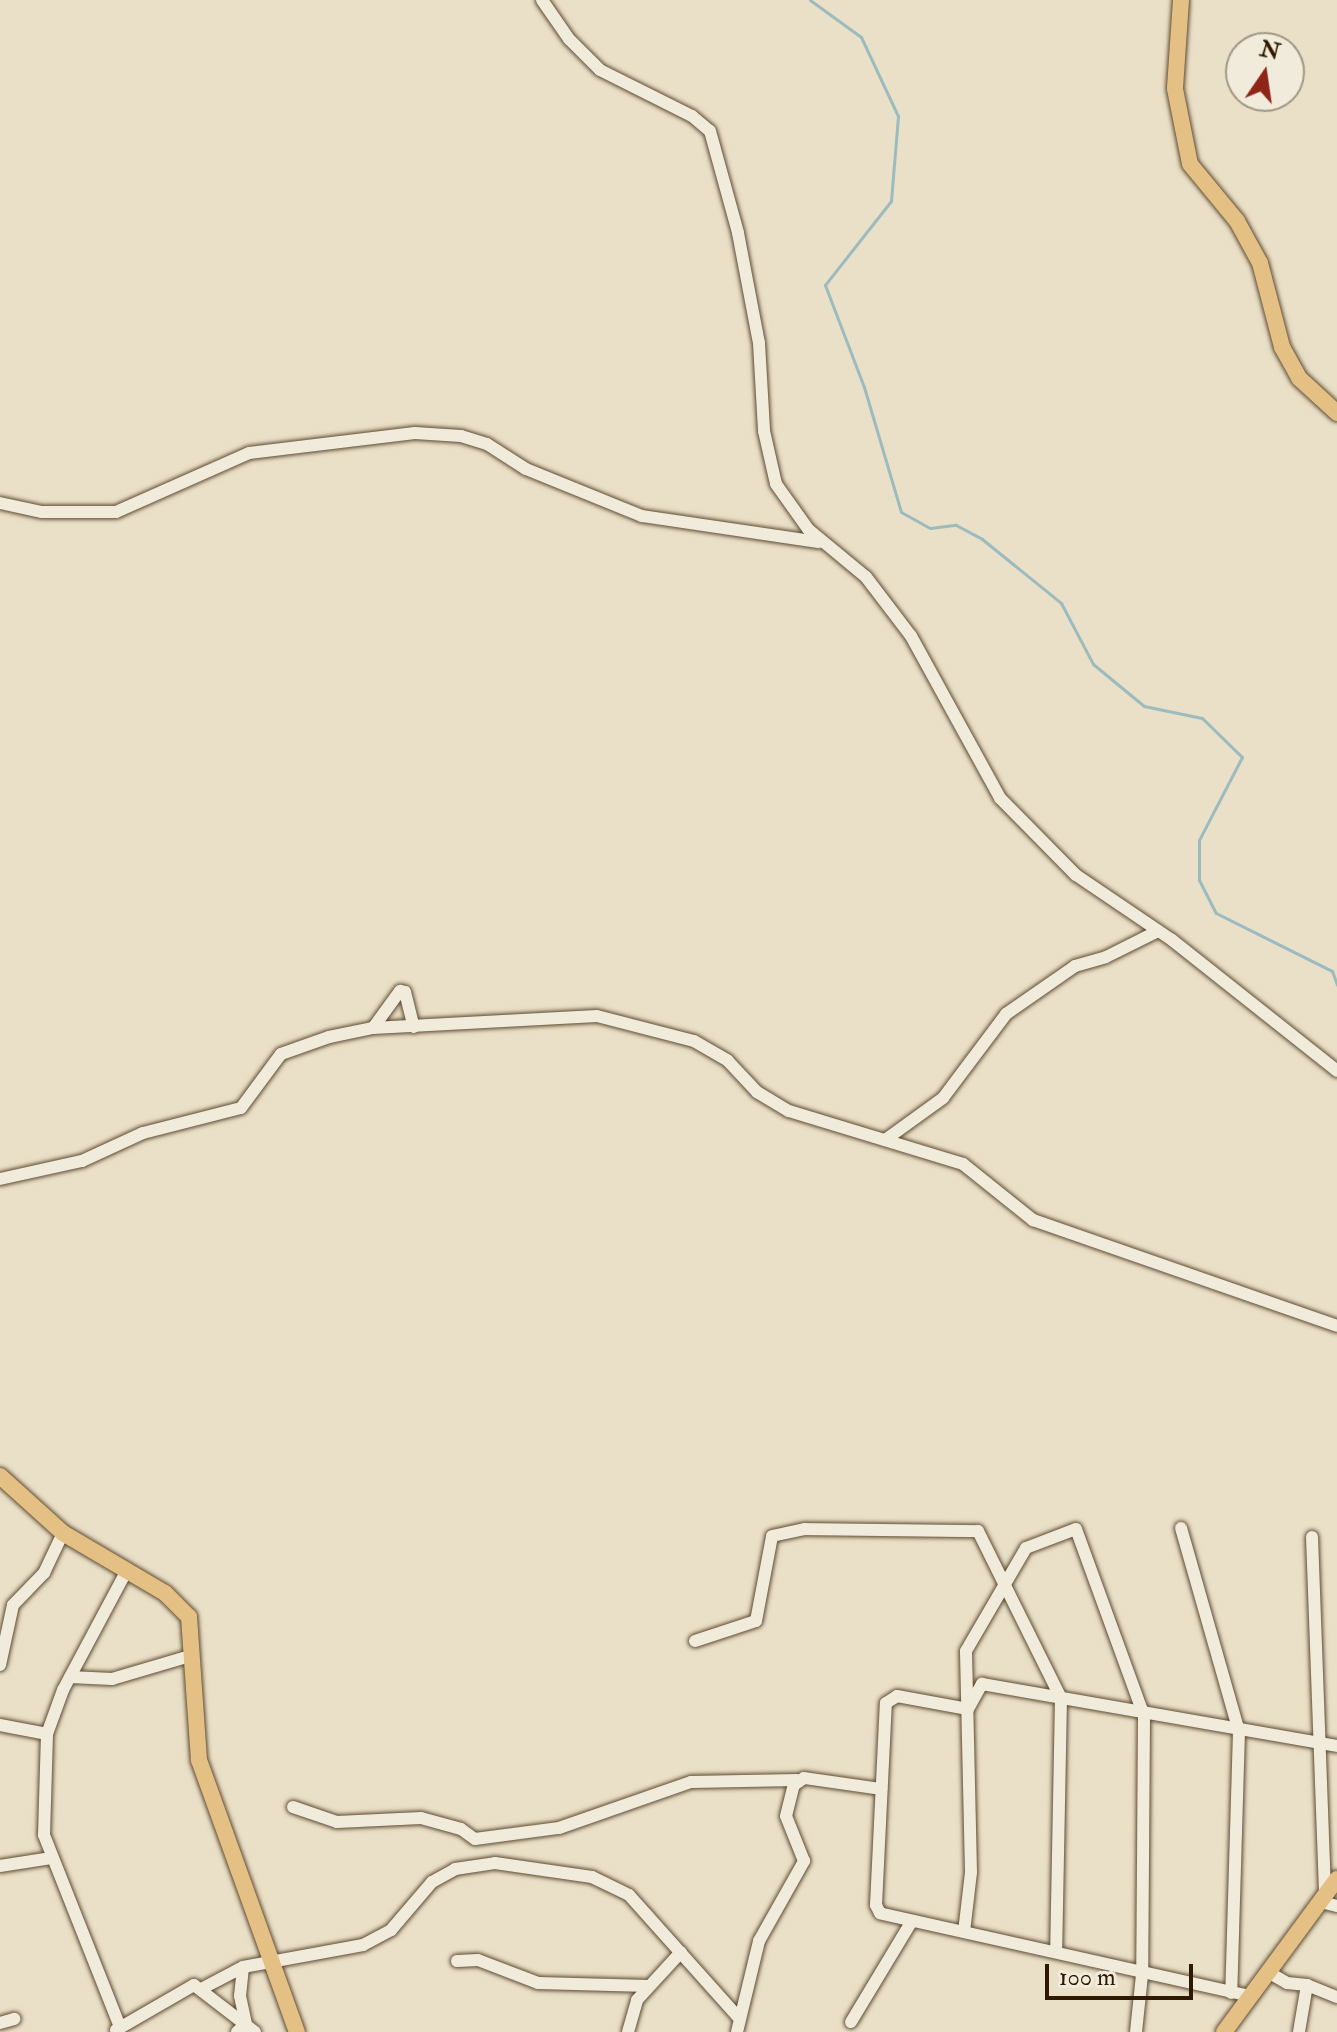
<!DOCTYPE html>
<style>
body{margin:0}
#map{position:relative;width:1337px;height:2032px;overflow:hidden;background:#eae0c7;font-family:"IM FELL Double Pica",serif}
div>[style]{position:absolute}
.stream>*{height:3px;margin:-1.5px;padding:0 1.5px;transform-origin:1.5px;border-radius:1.5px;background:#9cbbbf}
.roads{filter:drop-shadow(0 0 2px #5e4b32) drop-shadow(0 0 2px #5e4b32)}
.minor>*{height:12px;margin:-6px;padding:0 6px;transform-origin:6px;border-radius:6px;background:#f1ebdb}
.major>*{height:16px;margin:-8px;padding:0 8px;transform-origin:8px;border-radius:8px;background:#e5c084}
span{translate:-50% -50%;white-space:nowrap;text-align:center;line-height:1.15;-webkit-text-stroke:7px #f1ebdb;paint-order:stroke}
.north{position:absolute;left:1225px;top:32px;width:80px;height:80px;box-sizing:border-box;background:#f1ebdb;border:2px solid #a39783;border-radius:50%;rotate:13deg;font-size:22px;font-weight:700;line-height:32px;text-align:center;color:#2f1900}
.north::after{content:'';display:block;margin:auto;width:28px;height:36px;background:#8f2418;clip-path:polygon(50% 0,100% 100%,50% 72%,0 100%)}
.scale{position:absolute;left:1045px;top:1964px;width:148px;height:36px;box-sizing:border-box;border:4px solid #2f1900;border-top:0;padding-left:10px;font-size:24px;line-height:28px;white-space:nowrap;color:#2f1900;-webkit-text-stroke:6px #f1ebdb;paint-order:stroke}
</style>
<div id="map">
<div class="stream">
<i style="left:810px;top:0;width:63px;rotate:36deg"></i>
<i style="left:861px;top:37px;width:87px;rotate:64.9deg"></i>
<i style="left:898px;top:116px;width:85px;rotate:94.7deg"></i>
<i style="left:891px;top:201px;width:107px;rotate:128.2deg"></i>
<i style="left:825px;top:285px;width:109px;rotate:69.1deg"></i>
<i style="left:864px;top:387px;width:130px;rotate:73.5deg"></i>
<i style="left:901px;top:512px;width:33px;rotate:29deg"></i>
<i style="left:930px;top:528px;width:26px;rotate:-7deg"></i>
<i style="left:956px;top:525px;width:30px;rotate:28deg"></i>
<i style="left:982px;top:539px;width:102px;rotate:39deg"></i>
<i style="left:1061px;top:603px;width:69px;rotate:62.3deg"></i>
<i style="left:1093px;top:664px;width:66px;rotate:39.5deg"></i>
<i style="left:1144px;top:706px;width:59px;rotate:11.7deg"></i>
<i style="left:1202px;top:718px;width:56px;rotate:44.3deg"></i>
<i style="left:1242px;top:757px;width:93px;rotate:117.4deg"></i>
<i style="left:1199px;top:840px;width:40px;rotate:90deg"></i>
<i style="left:1199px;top:880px;width:37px;rotate:63deg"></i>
<i style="left:1216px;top:913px;width:130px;rotate:26.6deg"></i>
<i style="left:1332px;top:971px;width:15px;rotate:70deg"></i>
</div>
<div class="roads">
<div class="minor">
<i style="left:542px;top:0;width:47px;rotate:55.3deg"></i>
<i style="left:569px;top:39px;width:44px;rotate:45deg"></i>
<i style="left:600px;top:70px;width:103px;rotate:26.6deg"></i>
<i style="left:692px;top:116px;width:23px;rotate:40deg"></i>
<i style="left:710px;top:131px;width:106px;rotate:74.6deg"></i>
<i style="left:738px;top:233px;width:112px;rotate:79.2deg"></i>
<i style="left:759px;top:343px;width:88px;rotate:86.7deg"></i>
<i style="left:764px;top:431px;width:54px;rotate:77.2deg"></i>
<i style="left:776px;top:484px;width:55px;rotate:54.6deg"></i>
<i style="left:808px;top:529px;width:75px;rotate:39.6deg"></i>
<i style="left:866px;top:577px;width:74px;rotate:52.7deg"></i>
<i style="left:911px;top:636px;width:185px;rotate:61.2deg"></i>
<i style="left:1000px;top:798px;width:108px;rotate:45.4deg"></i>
<i style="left:1076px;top:875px;width:116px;rotate:34.1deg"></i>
<i style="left:1172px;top:940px;width:211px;rotate:38.4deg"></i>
<i style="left:0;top:503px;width:43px;rotate:12.1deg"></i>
<i style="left:42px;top:512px;width:74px"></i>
<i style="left:116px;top:512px;width:145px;rotate:-23.9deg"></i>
<i style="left:249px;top:453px;width:167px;rotate:-6.9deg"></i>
<i style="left:415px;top:433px;width:46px;rotate:3.7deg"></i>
<i style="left:461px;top:436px;width:27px;rotate:17deg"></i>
<i style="left:487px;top:444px;width:46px;rotate:32.7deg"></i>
<i style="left:526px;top:469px;width:125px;rotate:22.1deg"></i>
<i style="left:642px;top:516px;width:179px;rotate:8.4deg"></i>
<i style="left:373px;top:1028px;width:46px;rotate:-53.9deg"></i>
<i style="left:400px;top:991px;width:5px;rotate:11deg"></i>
<i style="left:405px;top:992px;width:36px;rotate:76deg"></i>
<i style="left:885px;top:1140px;width:72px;rotate:-35.9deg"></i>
<i style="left:943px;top:1098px;width:105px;rotate:-53.1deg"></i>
<i style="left:1006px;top:1014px;width:84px;rotate:-34.8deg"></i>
<i style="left:1075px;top:966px;width:32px;rotate:-16deg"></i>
<i style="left:1106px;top:957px;width:58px;rotate:-26.6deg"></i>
<i style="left:0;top:1179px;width:84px;rotate:-12.4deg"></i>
<i style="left:82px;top:1161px;width:67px;rotate:-24.7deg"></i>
<i style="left:143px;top:1133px;width:101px;rotate:-14.3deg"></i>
<i style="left:241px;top:1108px;width:67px;rotate:-53.5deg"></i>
<i style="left:281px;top:1054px;width:51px;rotate:-19.5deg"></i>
<i style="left:329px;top:1037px;width:45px;rotate:-11.6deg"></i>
<i style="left:373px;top:1028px;width:224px;rotate:-3.1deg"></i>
<i style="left:597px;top:1016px;width:100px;rotate:14.5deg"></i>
<i style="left:694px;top:1041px;width:39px;rotate:30deg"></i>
<i style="left:728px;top:1061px;width:42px;rotate:46.9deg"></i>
<i style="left:757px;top:1092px;width:37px;rotate:31deg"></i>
<i style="left:789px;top:1111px;width:182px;rotate:16.9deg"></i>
<i style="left:963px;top:1164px;width:90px;rotate:38.7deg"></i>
<i style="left:1033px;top:1220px;width:322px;rotate:19.2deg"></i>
<i style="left:1181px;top:1528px;width:211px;rotate:74.1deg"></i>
<i style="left:1239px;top:1731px;width:262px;rotate:91.7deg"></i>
<i style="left:1312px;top:1537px;width:360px;rotate:87.9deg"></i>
<i style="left:695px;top:1641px;width:64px;rotate:-18.2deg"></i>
<i style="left:756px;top:1621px;width:86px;rotate:-79.3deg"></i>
<i style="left:772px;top:1536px;width:34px;rotate:-12deg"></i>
<i style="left:805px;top:1529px;width:173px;rotate:0.7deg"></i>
<i style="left:978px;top:1531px;width:186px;rotate:63.6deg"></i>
<i style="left:1061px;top:1698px;width:253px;rotate:91.1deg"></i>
<i style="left:0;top:1665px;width:61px;rotate:-77.8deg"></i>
<i style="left:13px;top:1605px;width:45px;rotate:-45.9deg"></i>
<i style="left:44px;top:1573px;width:44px;rotate:-64.6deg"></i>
<i style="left:70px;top:1677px;width:42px;rotate:2.7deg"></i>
<i style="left:112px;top:1679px;width:84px;rotate:-16.5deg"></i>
<i style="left:0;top:1725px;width:48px;rotate:10.8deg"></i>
<i style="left:47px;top:1734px;width:101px;rotate:91.7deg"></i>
<i style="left:44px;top:1835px;width:206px;rotate:68.4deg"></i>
<i style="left:47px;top:1734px;width:47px;rotate:-70deg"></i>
<i style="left:63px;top:1690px;width:136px;rotate:-61.9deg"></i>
<i style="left:293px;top:1807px;width:46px;rotate:18.8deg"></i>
<i style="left:337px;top:1822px;width:84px;rotate:-2.7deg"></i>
<i style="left:421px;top:1818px;width:41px;rotate:15.4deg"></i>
<i style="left:461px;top:1829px;width:17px;rotate:36deg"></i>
<i style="left:475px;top:1839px;width:85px;rotate:-7.5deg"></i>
<i style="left:559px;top:1828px;width:140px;rotate:-19.2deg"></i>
<i style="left:691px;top:1782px;width:106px;rotate:-1.1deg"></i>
<i style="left:0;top:1866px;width:52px;rotate:-8.9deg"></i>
<i style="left:1321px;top:1902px;width:16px;rotate:14deg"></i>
<i style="left:964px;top:1932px;width:60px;rotate:-83.3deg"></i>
<i style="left:971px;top:1872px;width:221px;rotate:-91.3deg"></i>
<i style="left:966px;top:1651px;width:119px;rotate:-59.8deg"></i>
<i style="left:1026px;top:1548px;width:53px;rotate:-20.8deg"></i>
<i style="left:1076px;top:1529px;width:199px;rotate:70deg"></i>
<i style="left:1144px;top:1716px;width:259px;rotate:90.4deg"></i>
<i style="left:1142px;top:1975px;width:57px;rotate:96deg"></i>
<i style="left:457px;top:1961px;width:21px;rotate:-3deg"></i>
<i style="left:478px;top:1960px;width:64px;rotate:21deg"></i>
<i style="left:538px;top:1983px;width:111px;rotate:1.5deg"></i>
<i style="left:1268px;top:1972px;width:22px;rotate:30deg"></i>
<i style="left:1287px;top:1983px;width:20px;rotate:6deg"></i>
<i style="left:1307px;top:1985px;width:48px;rotate:99.7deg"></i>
<i style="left:1307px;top:1985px;width:32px;rotate:22deg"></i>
<i style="left:203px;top:1988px;width:45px;rotate:-27.7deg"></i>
<i style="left:1250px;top:1996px;width:379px;rotate:-167.4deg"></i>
<i style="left:880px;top:1913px;width:9px;rotate:-117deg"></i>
<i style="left:876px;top:1905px;width:202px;rotate:-87.2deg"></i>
<i style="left:886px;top:1703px;width:13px;rotate:-32deg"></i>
<i style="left:897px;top:1696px;width:72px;rotate:10.4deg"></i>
<i style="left:968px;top:1709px;width:29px;rotate:-61deg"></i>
<i style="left:982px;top:1684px;width:360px;rotate:9.9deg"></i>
<i style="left:851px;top:2022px;width:118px;rotate:-58.9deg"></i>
<i style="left:0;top:2023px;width:15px;rotate:-16deg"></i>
<i style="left:116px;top:2030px;width:90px;rotate:-30deg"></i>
<i style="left:194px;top:1985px;width:77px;rotate:37.6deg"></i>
<i style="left:237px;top:2032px;width:12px;rotate:-42deg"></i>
<i style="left:246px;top:2024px;width:29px;rotate:-102deg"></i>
<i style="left:240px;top:1996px;width:29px;rotate:-84deg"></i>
<i style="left:243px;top:1967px;width:122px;rotate:-10.4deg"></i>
<i style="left:363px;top:1945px;width:32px;rotate:-28deg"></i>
<i style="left:391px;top:1930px;width:63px;rotate:-49.5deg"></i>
<i style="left:432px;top:1882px;width:26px;rotate:-29deg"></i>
<i style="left:455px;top:1869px;width:40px;rotate:-8.5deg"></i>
<i style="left:495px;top:1863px;width:98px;rotate:8.2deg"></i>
<i style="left:592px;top:1877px;width:41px;rotate:25.9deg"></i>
<i style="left:629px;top:1895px;width:165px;rotate:48.2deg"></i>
<i style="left:628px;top:2032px;width:33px;rotate:-74deg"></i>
<i style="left:637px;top:2000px;width:65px;rotate:-47.5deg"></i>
<i style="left:737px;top:2032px;width:94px;rotate:-76.4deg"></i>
<i style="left:759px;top:1941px;width:92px;rotate:-60.6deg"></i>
<i style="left:804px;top:1861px;width:48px;rotate:-111.8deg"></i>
<i style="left:786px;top:1816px;width:32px;rotate:-76deg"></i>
<i style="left:794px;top:1785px;width:12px;rotate:-35deg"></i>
<i style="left:804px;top:1778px;width:78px;rotate:8.1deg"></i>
</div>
<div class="major">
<i style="left:1181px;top:0;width:89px;rotate:93.9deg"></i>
<i style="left:1175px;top:89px;width:76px;rotate:78.7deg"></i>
<i style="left:1190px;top:164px;width:74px;rotate:50.5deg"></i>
<i style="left:1237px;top:221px;width:48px;rotate:61.3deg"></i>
<i style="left:1260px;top:263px;width:87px;rotate:75.3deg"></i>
<i style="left:1282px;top:347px;width:35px;rotate:61deg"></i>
<i style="left:1299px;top:378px;width:52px;rotate:42.6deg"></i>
<i style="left:0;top:1476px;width:85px;rotate:42.1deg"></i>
<i style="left:63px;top:1533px;width:118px;rotate:30.5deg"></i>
<i style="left:165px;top:1593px;width:34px;rotate:45deg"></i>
<i style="left:189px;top:1617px;width:143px;rotate:86deg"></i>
<i style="left:199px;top:1760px;width:289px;rotate:70.2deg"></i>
<i style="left:1224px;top:2032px;width:190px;rotate:-53.6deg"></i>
</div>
</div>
<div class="north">N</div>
<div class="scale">100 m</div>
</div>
